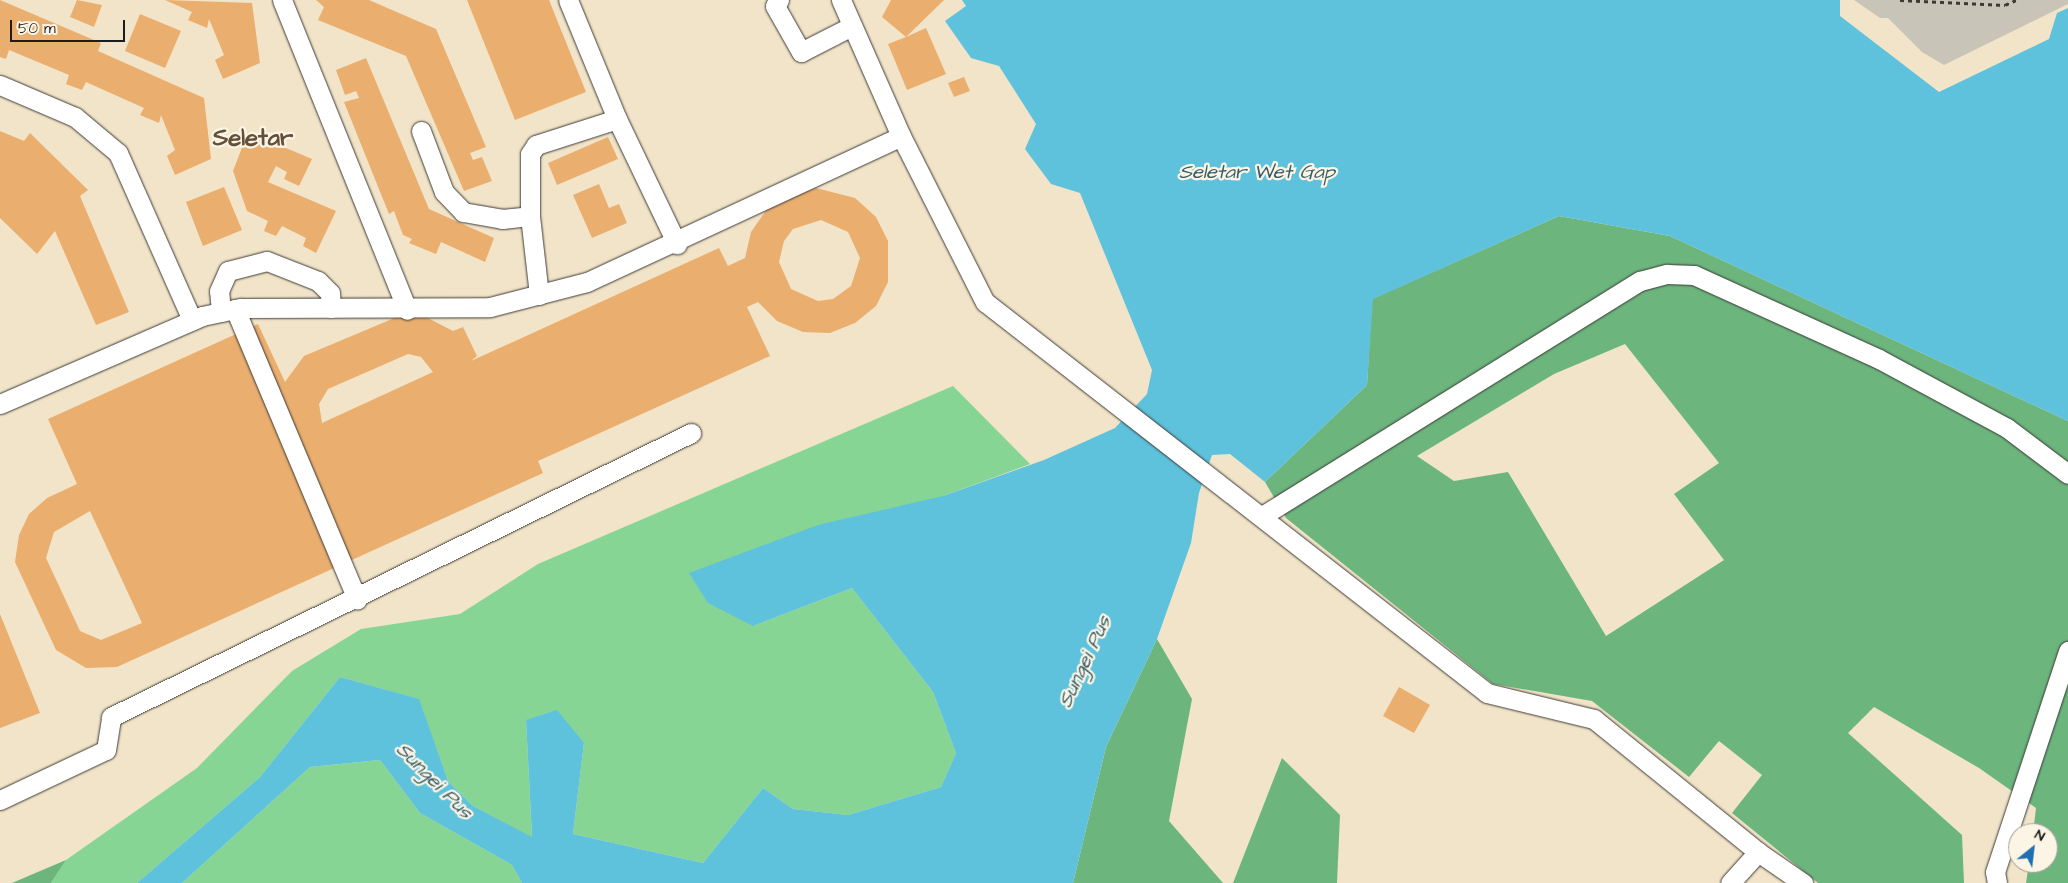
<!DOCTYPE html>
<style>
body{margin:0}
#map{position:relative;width:2068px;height:883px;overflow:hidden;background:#f2e4c8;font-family:"Architects Daughter",sans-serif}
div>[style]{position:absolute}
.industrial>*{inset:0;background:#c8c4b8}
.green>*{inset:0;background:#86d595}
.forest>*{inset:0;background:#6cb67e}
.water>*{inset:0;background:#5ec2dc}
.building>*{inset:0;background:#eaae6f}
.path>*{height:2.5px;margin-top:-1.25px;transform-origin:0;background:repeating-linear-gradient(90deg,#3c3a36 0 4px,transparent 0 8px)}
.roads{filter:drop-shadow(0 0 1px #3c3a36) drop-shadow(0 0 1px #3c3a36)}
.minor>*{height:19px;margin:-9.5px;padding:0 9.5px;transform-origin:9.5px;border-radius:9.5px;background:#fff}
span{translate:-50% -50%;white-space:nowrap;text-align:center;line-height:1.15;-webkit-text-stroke:4.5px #fcf5e5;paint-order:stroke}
.water-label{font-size:20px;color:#365e69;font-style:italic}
.district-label{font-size:24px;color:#644f39;font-weight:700}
.north{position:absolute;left:2008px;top:823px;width:50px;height:50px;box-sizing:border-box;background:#fcf5e5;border:1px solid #a29e95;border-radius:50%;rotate:29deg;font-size:14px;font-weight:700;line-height:20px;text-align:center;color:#1c1c1c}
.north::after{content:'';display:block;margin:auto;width:18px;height:22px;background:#1f6fb2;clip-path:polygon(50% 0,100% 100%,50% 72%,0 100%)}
.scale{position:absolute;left:10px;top:20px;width:115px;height:22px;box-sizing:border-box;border:2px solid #1c1c1c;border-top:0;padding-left:6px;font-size:15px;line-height:18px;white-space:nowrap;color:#1c1c1c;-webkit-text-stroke:4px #fcf5e5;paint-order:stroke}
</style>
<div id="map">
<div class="industrial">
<i style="clip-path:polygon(1854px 0,2068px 0,2068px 4px,1944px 65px,1922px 52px,1888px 18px,1880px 18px)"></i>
</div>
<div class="green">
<i style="clip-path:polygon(953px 386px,1030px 464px,943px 496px,753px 626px,852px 588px,933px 692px,956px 753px,941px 787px,848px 815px,793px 809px,763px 788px,703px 863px,573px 834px,584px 743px,526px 720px,532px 838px,473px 806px,448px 781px,418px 699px,340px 677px,260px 777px,137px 883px,51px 883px,66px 860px,197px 768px,292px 671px,361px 629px,460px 614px,538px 564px)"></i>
<i style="clip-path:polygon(380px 760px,420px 813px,512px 865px,522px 883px,182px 883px,310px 767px)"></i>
</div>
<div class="forest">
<i style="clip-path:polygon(evenodd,1559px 216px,1670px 236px,2068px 421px,2068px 883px,2026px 883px,2029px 863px,2048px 863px,2048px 833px,2033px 833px,2036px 808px,1979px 768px,1874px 707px,1848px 733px,1962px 835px,1964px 883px,1818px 883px,1732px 813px,1762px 775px,1719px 741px,1689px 777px,1592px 701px,1493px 684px,1286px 518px,1265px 482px,1367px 385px,1372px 299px,1559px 216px,1625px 344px,1719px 463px,1674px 494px,1724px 560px,1606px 636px,1508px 472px,1454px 481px,1417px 456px,1554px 374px,1625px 344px)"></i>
<i style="clip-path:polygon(1157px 639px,1192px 699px,1169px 821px,1223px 883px,1073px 883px,1106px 747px)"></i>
<i style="clip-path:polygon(1282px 758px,1340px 815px,1337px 883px,1233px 883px)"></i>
<i style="clip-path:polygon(66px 860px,51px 883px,12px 883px)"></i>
</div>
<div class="water">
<i style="clip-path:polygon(962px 0,1840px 0,1840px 16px,1939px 92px,2049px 39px,2057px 13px,2068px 8px,2068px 421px,1670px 236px,1559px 216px,1373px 299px,1367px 385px,1265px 482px,1230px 454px,1212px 455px,1199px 493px,1191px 543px,1157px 639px,1106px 747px,1073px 883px,522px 883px,512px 865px,420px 813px,380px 760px,310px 767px,182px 883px,137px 883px,260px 777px,340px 677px,419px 699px,448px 781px,473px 806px,532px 837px,526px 720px,557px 710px,584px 743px,573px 834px,703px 863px,763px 788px,793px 809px,848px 815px,941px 787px,956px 753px,933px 692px,852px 588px,753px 626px,708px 603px,689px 573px,818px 525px,943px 496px,1044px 460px,1115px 428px,1147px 394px,1152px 370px,1080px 193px,1051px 184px,1025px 149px,1036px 124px,999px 66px,971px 58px,945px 21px,966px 6px)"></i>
</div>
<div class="building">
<i style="clip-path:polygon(0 0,101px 43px,98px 51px,204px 98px,211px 159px,175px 175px,167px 156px,175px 150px,161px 115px,159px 123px,140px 115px,144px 108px,86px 82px,82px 90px,66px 84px,69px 75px,9px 50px,6px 59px,0 57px)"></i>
<i style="clip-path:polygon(77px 0,102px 5px,94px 27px,70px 17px)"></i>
<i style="clip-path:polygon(165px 0,252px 3px,260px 63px,223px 79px,215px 60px,224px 55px,209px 19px,207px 28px,188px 20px,192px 12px)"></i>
<i style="clip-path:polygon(316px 0,369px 0,436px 29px,486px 147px,470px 153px,473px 160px,482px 157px,492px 181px,464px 191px,406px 56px,318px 20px,324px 7px)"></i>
<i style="clip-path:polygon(467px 0,549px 0,586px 92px,515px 120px)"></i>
<i style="clip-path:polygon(891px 0,944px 0,906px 37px,926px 28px,946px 74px,907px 90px,888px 44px,906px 37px,882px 17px)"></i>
<i style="clip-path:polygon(140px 14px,181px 31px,165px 68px,125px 51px)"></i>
<i style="clip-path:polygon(366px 58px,429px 209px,494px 238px,485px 262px,441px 242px,436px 254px,409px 243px,412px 239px,403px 235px,394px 211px,389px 214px,344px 102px,359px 98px,356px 91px,345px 95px,336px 70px)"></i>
<i style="clip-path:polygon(964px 77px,970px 91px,954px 97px,948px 83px)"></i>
<i style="clip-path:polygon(0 131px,24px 141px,30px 133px,88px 190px,80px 196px,129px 312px,96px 325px,55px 231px,37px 254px,0 218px)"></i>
<i style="clip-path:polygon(248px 132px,312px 159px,299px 186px,284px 179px,287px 172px,276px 166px,268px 182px,336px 211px,316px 253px,303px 246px,306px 238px,282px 226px,276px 236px,264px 231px,268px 221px,247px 211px,233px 171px)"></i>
<i style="clip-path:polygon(608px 137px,618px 159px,557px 185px,548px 163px)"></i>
<i style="clip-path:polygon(599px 184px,609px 208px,619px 204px,627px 223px,592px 238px,573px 195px)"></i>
<i style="clip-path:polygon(224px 187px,242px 230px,203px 246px,186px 202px)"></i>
<i style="clip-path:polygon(evenodd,816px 188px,855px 198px,876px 217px,888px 241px,888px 282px,876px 306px,855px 323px,830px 333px,803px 332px,777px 321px,758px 302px,747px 307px,770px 356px,538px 461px,543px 473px,117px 667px,86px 668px,56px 650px,15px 562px,19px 535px,29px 514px,47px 498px,77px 484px,48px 419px,258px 324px,285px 382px,304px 356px,404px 314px,422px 315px,453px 331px,463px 327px,477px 356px,471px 361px,719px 248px,728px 266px,745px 258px,751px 232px,767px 209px,777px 201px,816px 188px,821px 220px,848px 232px,860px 258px,851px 286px,833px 299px,818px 301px,791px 289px,779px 262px,784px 241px,793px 229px,821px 220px,816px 188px,408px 354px,421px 357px,433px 372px,322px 423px,319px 404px,328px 389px,408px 354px,816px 188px,90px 511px,142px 623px,101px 640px,80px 631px,46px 558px,54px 532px,90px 511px)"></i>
<i style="clip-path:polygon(0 614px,40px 713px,0 728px)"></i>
<i style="clip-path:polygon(1399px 687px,1430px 705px,1414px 733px,1383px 716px)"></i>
</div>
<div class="path">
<i style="left:1900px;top:0;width:105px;rotate:2.7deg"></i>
<i style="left:2005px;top:5px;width:12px;rotate:-24deg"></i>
</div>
<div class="roads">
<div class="minor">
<i style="left:282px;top:0;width:334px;rotate:68deg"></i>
<i style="left:568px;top:0;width:129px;rotate:67.6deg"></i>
<i style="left:617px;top:119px;width:139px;rotate:64.4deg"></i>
<i style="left:779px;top:0;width:7px;rotate:124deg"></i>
<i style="left:775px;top:6px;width:53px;rotate:60.5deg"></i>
<i style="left:801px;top:52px;width:57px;rotate:-27deg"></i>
<i style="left:841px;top:0;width:149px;rotate:66.2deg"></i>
<i style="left:901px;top:136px;width:186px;rotate:63.2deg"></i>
<i style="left:985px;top:302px;width:636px;rotate:37.91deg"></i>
<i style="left:1487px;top:693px;width:110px;rotate:13.7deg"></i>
<i style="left:1594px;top:719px;width:211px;rotate:39deg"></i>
<i style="left:1758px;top:852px;width:55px;rotate:34.6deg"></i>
<i style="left:0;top:85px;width:82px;rotate:23.1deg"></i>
<i style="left:75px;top:117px;width:56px;rotate:39.9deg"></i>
<i style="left:118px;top:153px;width:183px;rotate:66.1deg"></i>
<i style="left:421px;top:131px;width:65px;rotate:69.3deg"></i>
<i style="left:444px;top:192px;width:28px;rotate:46deg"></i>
<i style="left:463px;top:212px;width:40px;rotate:10deg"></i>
<i style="left:502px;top:219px;width:28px;rotate:-6deg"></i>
<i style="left:539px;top:295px;width:80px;rotate:-96.5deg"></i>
<i style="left:530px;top:216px;width:62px;rotate:-90deg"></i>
<i style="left:530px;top:154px;width:11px;rotate:-56deg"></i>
<i style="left:536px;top:145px;width:85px;rotate:-17.8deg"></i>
<i style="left:235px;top:309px;width:315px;rotate:67.2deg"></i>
<i style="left:221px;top:312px;width:21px;rotate:-95deg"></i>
<i style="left:219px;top:291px;width:22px;rotate:-66deg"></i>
<i style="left:228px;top:271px;width:40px;rotate:-14.4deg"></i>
<i style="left:267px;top:261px;width:55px;rotate:21.4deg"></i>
<i style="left:318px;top:281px;width:17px;rotate:45deg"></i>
<i style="left:330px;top:293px;width:15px;rotate:86deg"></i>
<i style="left:0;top:404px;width:220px;rotate:-23.5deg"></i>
<i style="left:202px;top:316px;width:40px;rotate:-12deg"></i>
<i style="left:241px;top:308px;width:249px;rotate:-0.2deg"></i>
<i style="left:490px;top:307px;width:100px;rotate:-14.5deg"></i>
<i style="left:587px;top:282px;width:346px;rotate:-24.9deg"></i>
<i style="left:1262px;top:516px;width:445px;rotate:-31.9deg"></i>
<i style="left:1640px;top:281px;width:28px;rotate:-15deg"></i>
<i style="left:1667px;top:274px;width:27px;rotate:2deg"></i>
<i style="left:1694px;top:275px;width:203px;rotate:24.4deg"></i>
<i style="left:1879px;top:359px;width:145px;rotate:28.3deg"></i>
<i style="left:2007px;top:428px;width:76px;rotate:37deg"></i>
<i style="left:0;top:800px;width:117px;rotate:-25.3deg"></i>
<i style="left:106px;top:750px;width:33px;rotate:-81deg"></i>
<i style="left:111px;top:717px;width:646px;rotate:-26.09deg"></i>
<i style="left:1730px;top:883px;width:42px;rotate:-47.9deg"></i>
<i style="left:1997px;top:883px;width:11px;rotate:-100deg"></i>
<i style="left:1995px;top:872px;width:233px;rotate:-71.7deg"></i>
</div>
</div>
<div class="water-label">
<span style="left:1257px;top:172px">Seletar Wet Gap</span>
<span style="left:1085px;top:662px;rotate:-65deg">Sungei Pus</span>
<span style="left:434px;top:781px;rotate:45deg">Sungei Pus</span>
</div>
<div class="district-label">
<span style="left:253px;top:139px">Seletar</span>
</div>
<div class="north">N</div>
<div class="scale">50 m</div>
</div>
